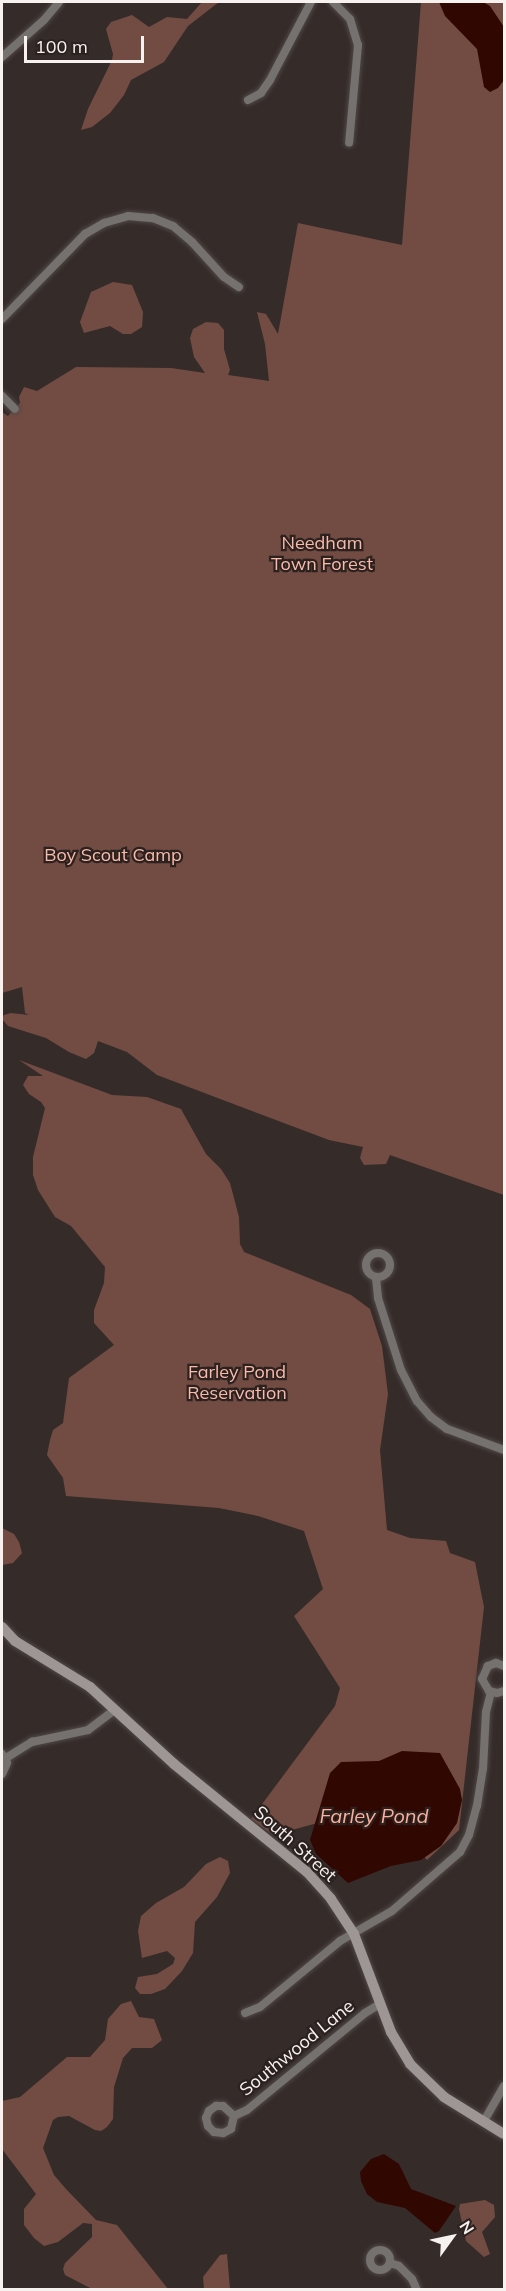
<!DOCTYPE html>
<style>
body{margin:0}
#map{position:relative;width:506px;height:2291px;overflow:hidden;background:#352c2a;font-family:Mulish,sans-serif}
div>[style]{position:absolute}
.green>*{inset:0;background:#724c43}
.water>*{inset:0;background:#310701}
.roads{filter:drop-shadow(0 0 2px #504846) drop-shadow(0 0 2px #504846)}
.street>*{height:8px;margin:-4px;padding:0 4px;transform-origin:4px;border-radius:4px;background:#75716f}
.street>.ring{margin:-4px;padding:0;box-sizing:content-box;background:none;border:8px solid #75716f;border-radius:50%}
.secondary>*{height:10px;margin:-5px;padding:0 5px;transform-origin:5px;border-radius:5px;background:#9e9694}
span{translate:-50% -50%;white-space:nowrap;text-align:center;line-height:1.15;-webkit-text-stroke:4.5px #2b2220;paint-order:stroke}
.park-label{font-size:18px;color:#fab9a9}
.street-label{font-size:18px;color:#f7f1ef}
.water-label{font-size:20px;color:#feae9a;font-style:italic}
.frame{position:absolute;inset:0;border:3px solid #f7f1ef;pointer-events:none}
.north{position:absolute;left:422px;top:2207px;width:60px;height:60px;-webkit-text-stroke:4px #2b2220;paint-order:stroke;rotate:57deg;font-size:16px;font-weight:700;line-height:24px;text-align:center;color:#f7f1ef}
.north::after{content:'';display:block;margin:auto;width:21px;height:27px;background:#f7f1ef;clip-path:polygon(50% 0,100% 100%,50% 72%,0 100%)}
.scale{position:absolute;left:24px;top:36px;width:120px;height:27px;box-sizing:border-box;border:3px solid #f7f1ef;border-top:0;padding-left:8px;font-size:18px;line-height:21px;white-space:nowrap;color:#f7f1ef;-webkit-text-stroke:4px #2b2220;paint-order:stroke}
</style>
<div id="map">
<div class="green">
<i style="clip-path:polygon(202px 2px,219px 2px,188px 26px,164px 62px,131px 80px,124px 95px,110px 113px,92px 127px,81px 130px,88px 109px,112px 60px,113px 54px,106px 29px,111px 22px,132px 15px,149px 27px,167px 17px,187px 19px)"></i>
<i style="clip-path:polygon(421px 2px,504px 2px,504px 1195px,390px 1155px,386px 1164px,364px 1165px,360px 1158px,363px 1147px,329px 1140px,157px 1075px,127px 1052px,98px 1041px,94px 1053px,86px 1059px,69px 1052px,46px 1038px,8px 1026px,2px 1019px,4px 1015px,11px 1013px,29px 1015px,25px 1013px,22px 987px,2px 993px,2px 412px,8px 416px,20px 403px,19px 397px,24px 387px,37px 391px,76px 367px,171px 368px,205px 373px,194px 357px,190px 338px,193px 329px,206px 322px,218px 323px,224px 330px,224px 349px,230px 370px,228px 375px,269px 381px,265px 344px,257px 312px,266px 314px,278px 334px,298px 223px,402px 245px)"></i>
<i style="clip-path:polygon(113px 282px,132px 285px,143px 312px,142px 327px,131px 334px,123px 334px,110px 326px,84px 333px,80px 322px,91px 292px)"></i>
<i style="clip-path:polygon(19px 1060px,112px 1095px,147px 1097px,181px 1109px,206px 1154px,221px 1169px,230px 1183px,239px 1217px,240px 1244px,244px 1252px,351px 1295px,370px 1309px,382px 1346px,388px 1394px,380px 1450px,387px 1530px,410px 1538px,446px 1541px,450px 1553px,475px 1562px,484px 1607px,459px 1830px,427px 1860px,419px 1850px,325px 1821px,273px 1835px,251px 1819px,335px 1706px,340px 1688px,294px 1616px,323px 1589px,304px 1531px,258px 1516px,219px 1508px,66px 1496px,63px 1478px,47px 1455px,50px 1440px,53px 1430px,63px 1423px,69px 1378px,114px 1345px,94px 1323px,94px 1310px,104px 1283px,105px 1267px,71px 1226px,55px 1217px,38px 1190px,33px 1175px,33px 1157px,45px 1108px,41px 1102px,29px 1094px,23px 1085px,28px 1076px,43px 1076px)"></i>
<i style="clip-path:polygon(2px 1528px,14px 1534px,19px 1542px,22px 1553px,13px 1563px,2px 1565px)"></i>
<i style="clip-path:polygon(220px 1857px,228px 1861px,230px 1873px,217px 1897px,195px 1922px,193px 1953px,182px 1971px,165px 1989px,151px 1994px,140px 1994px,135px 1988px,138px 1977px,157px 1974px,173px 1964px,175px 1958px,167px 1951px,142px 1958px,138px 1931px,141px 1916px,156px 1903px,184px 1887px,206px 1864px)"></i>
<i style="clip-path:polygon(131px 2001px,139px 2017px,154px 2019px,162px 2040px,152px 2048px,132px 2048px,123px 2058px,114px 2087px,113px 2119px,107px 2127px,101px 2131px,95px 2130px,69px 2116px,58px 2117px,53px 2120px,43px 2148px,54px 2175px,66px 2189px,96px 2220px,117px 2225px,168px 2289px,92px 2289px,65px 2275px,63px 2269px,65px 2263px,92px 2237px,92px 2224px,83px 2223px,58px 2242px,44px 2246px,34px 2238px,24px 2225px,24px 2209px,36px 2194px,2px 2149px,2px 2101px,20px 2097px,67px 2057px,90px 2057px,105px 2040px,108px 2019px,121px 2004px)"></i>
<i style="clip-path:polygon(485px 2200px,494px 2205px,495px 2217px,482px 2232px,490px 2254px,484px 2257px,466px 2241px,459px 2209px,460px 2204px)"></i>
<i style="clip-path:polygon(227px 2254px,230px 2289px,204px 2289px,203px 2277px,220px 2255px)"></i>
</div>
<div class="water">
<i style="clip-path:polygon(439px 2px,483px 2px,490px 6px,504px 27px,504px 80px,498px 88px,490px 92px,484px 87px,477px 49px,445px 16px)"></i>
<i style="clip-path:polygon(402px 1751px,440px 1753px,460px 1789px,462px 1800px,457px 1823px,441px 1846px,421px 1860px,391px 1866px,348px 1883px,316px 1854px,310px 1840px,330px 1773px,341px 1762px,379px 1761px)"></i>
<i style="clip-path:polygon(384px 2154px,399px 2164px,411px 2189px,456px 2206px,439px 2231px,435px 2233px,405px 2208px,377px 2202px,367px 2194px,361px 2181px,360px 2172px,371px 2159px)"></i>
</div>
<div class="roads">
<div class="street">
<i style="left:333px;top:2px;width:24px;rotate:45deg"></i>
<i style="left:350px;top:19px;width:27px;rotate:73deg"></i>
<i style="left:358px;top:45px;width:98px;rotate:95.2deg"></i>
<i style="left:2px;top:57px;width:56px;rotate:-41.4deg"></i>
<i style="left:44px;top:20px;width:23px;rotate:-50deg"></i>
<i style="left:248px;top:100px;width:15px;rotate:-28deg"></i>
<i style="left:261px;top:93px;width:16px;rotate:-55deg"></i>
<i style="left:270px;top:80px;width:88px;rotate:-62.3deg"></i>
<i style="left:2px;top:319px;width:119px;rotate:-45.7deg"></i>
<i style="left:85px;top:234px;width:22px;rotate:-30deg"></i>
<i style="left:104px;top:223px;width:25px;rotate:-16deg"></i>
<i style="left:128px;top:216px;width:25px;rotate:5deg"></i>
<i style="left:153px;top:218px;width:22px;rotate:22deg"></i>
<i style="left:173px;top:226px;width:25px;rotate:40deg"></i>
<i style="left:192px;top:242px;width:47px;rotate:47.6deg"></i>
<i style="left:224px;top:277px;width:18px;rotate:34deg"></i>
<i style="left:2px;top:396px;width:18px;rotate:45deg"></i>
<i class="ring" style="left:366px;top:1253px;width:16px;height:16px"></i>
<i style="left:376px;top:1278px;width:20px;rotate:84deg"></i>
<i style="left:378px;top:1298px;width:76px;rotate:72.3deg"></i>
<i style="left:401px;top:1370px;width:35px;rotate:63deg"></i>
<i style="left:417px;top:1401px;width:21px;rotate:49deg"></i>
<i style="left:431px;top:1417px;width:20px;rotate:37deg"></i>
<i style="left:447px;top:1429px;width:61px;rotate:20.2deg"></i>
<i style="left:504px;top:1666px;width:9px;rotate:-159deg"></i>
<i style="left:496px;top:1663px;width:9px;rotate:159deg"></i>
<i style="left:488px;top:1666px;width:14px;rotate:115deg"></i>
<i style="left:482px;top:1679px;width:14px;rotate:60deg"></i>
<i style="left:489px;top:1691px;width:8px;rotate:14deg"></i>
<i style="left:497px;top:1693px;width:7px;rotate:-16deg"></i>
<i style="left:2px;top:1754px;width:10px;rotate:61deg"></i>
<i style="left:7px;top:1763px;width:12px;rotate:114deg"></i>
<i style="left:6px;top:1758px;width:31px;rotate:-32deg"></i>
<i style="left:32px;top:1742px;width:57px;rotate:-12.1deg"></i>
<i style="left:88px;top:1730px;width:34px;rotate:-37deg"></i>
<i style="left:245px;top:2013px;width:16px;rotate:-22deg"></i>
<i style="left:260px;top:2007px;width:104px;rotate:-39.5deg"></i>
<i style="left:340px;top:1941px;width:60px;rotate:-30deg"></i>
<i style="left:392px;top:1911px;width:90px;rotate:-40.9deg"></i>
<i style="left:460px;top:1852px;width:19px;rotate:-62deg"></i>
<i style="left:469px;top:1835px;width:30px;rotate:-75deg"></i>
<i style="left:477px;top:1806px;width:37px;rotate:-81deg"></i>
<i style="left:483px;top:1769px;width:57px;rotate:-87deg"></i>
<i style="left:486px;top:1712px;width:21px;rotate:-76deg"></i>
<i style="left:234px;top:2116px;width:13px;rotate:103deg"></i>
<i style="left:231px;top:2129px;width:9px;rotate:153deg"></i>
<i style="left:223px;top:2133px;width:9px;rotate:-174deg"></i>
<i style="left:214px;top:2132px;width:8px;rotate:-135deg"></i>
<i style="left:208px;top:2126px;width:8px;rotate:-104deg"></i>
<i style="left:206px;top:2118px;width:8px;rotate:-67deg"></i>
<i style="left:209px;top:2111px;width:9px;rotate:-36deg"></i>
<i style="left:216px;top:2106px;width:7px"></i>
<i style="left:223px;top:2106px;width:15px;rotate:42deg"></i>
<i style="left:234px;top:2116px;width:14px;rotate:-25deg"></i>
<i style="left:247px;top:2110px;width:153px;rotate:-39.4deg"></i>
<i style="left:365px;top:2013px;width:17px;rotate:-31deg"></i>
<i style="left:484px;top:2121px;width:40px;rotate:-60.3deg"></i>
<i class="ring" style="left:370px;top:2250px;width:12px;height:12px"></i>
<i style="left:390px;top:2263px;width:9px;rotate:18deg"></i>
<i style="left:399px;top:2266px;width:18px;rotate:45deg"></i>
<i style="left:412px;top:2279px;width:12px;rotate:66deg"></i>
</div>
<div class="secondary">
<i style="left:2px;top:1627px;width:19px;rotate:47deg"></i>
<i style="left:15px;top:1641px;width:88px;rotate:31.5deg"></i>
<i style="left:90px;top:1687px;width:114px;rotate:42.5deg"></i>
<i style="left:174px;top:1764px;width:171px;rotate:39.1deg"></i>
<i style="left:307px;top:1872px;width:36px;rotate:48deg"></i>
<i style="left:331px;top:1899px;width:42px;rotate:56.7deg"></i>
<i style="left:354px;top:1934px;width:105px;rotate:69.3deg"></i>
<i style="left:391px;top:2032px;width:37px;rotate:59deg"></i>
<i style="left:410px;top:2064px;width:47px;rotate:44.1deg"></i>
<i style="left:444px;top:2097px;width:70px;rotate:31.7deg"></i>
</div>
</div>
<div class="park-label">
<span style="left:322px;top:554px">Needham<br>Town Forest</span>
<span style="left:113px;top:855px">Boy Scout Camp</span>
<span style="left:237px;top:1383px">Farley Pond<br>Reservation</span>
</div>
<div class="street-label">
<span style="left:295px;top:1844px;rotate:42deg">South Street</span>
<span style="left:297px;top:2048px;rotate:-39deg">Southwood Lane</span>
</div>
<div class="water-label">
<span style="left:374px;top:1815px">Farley Pond</span>
</div>
<div class="frame"></div>
<div class="north">N</div>
<div class="scale">100 m</div>
</div>
